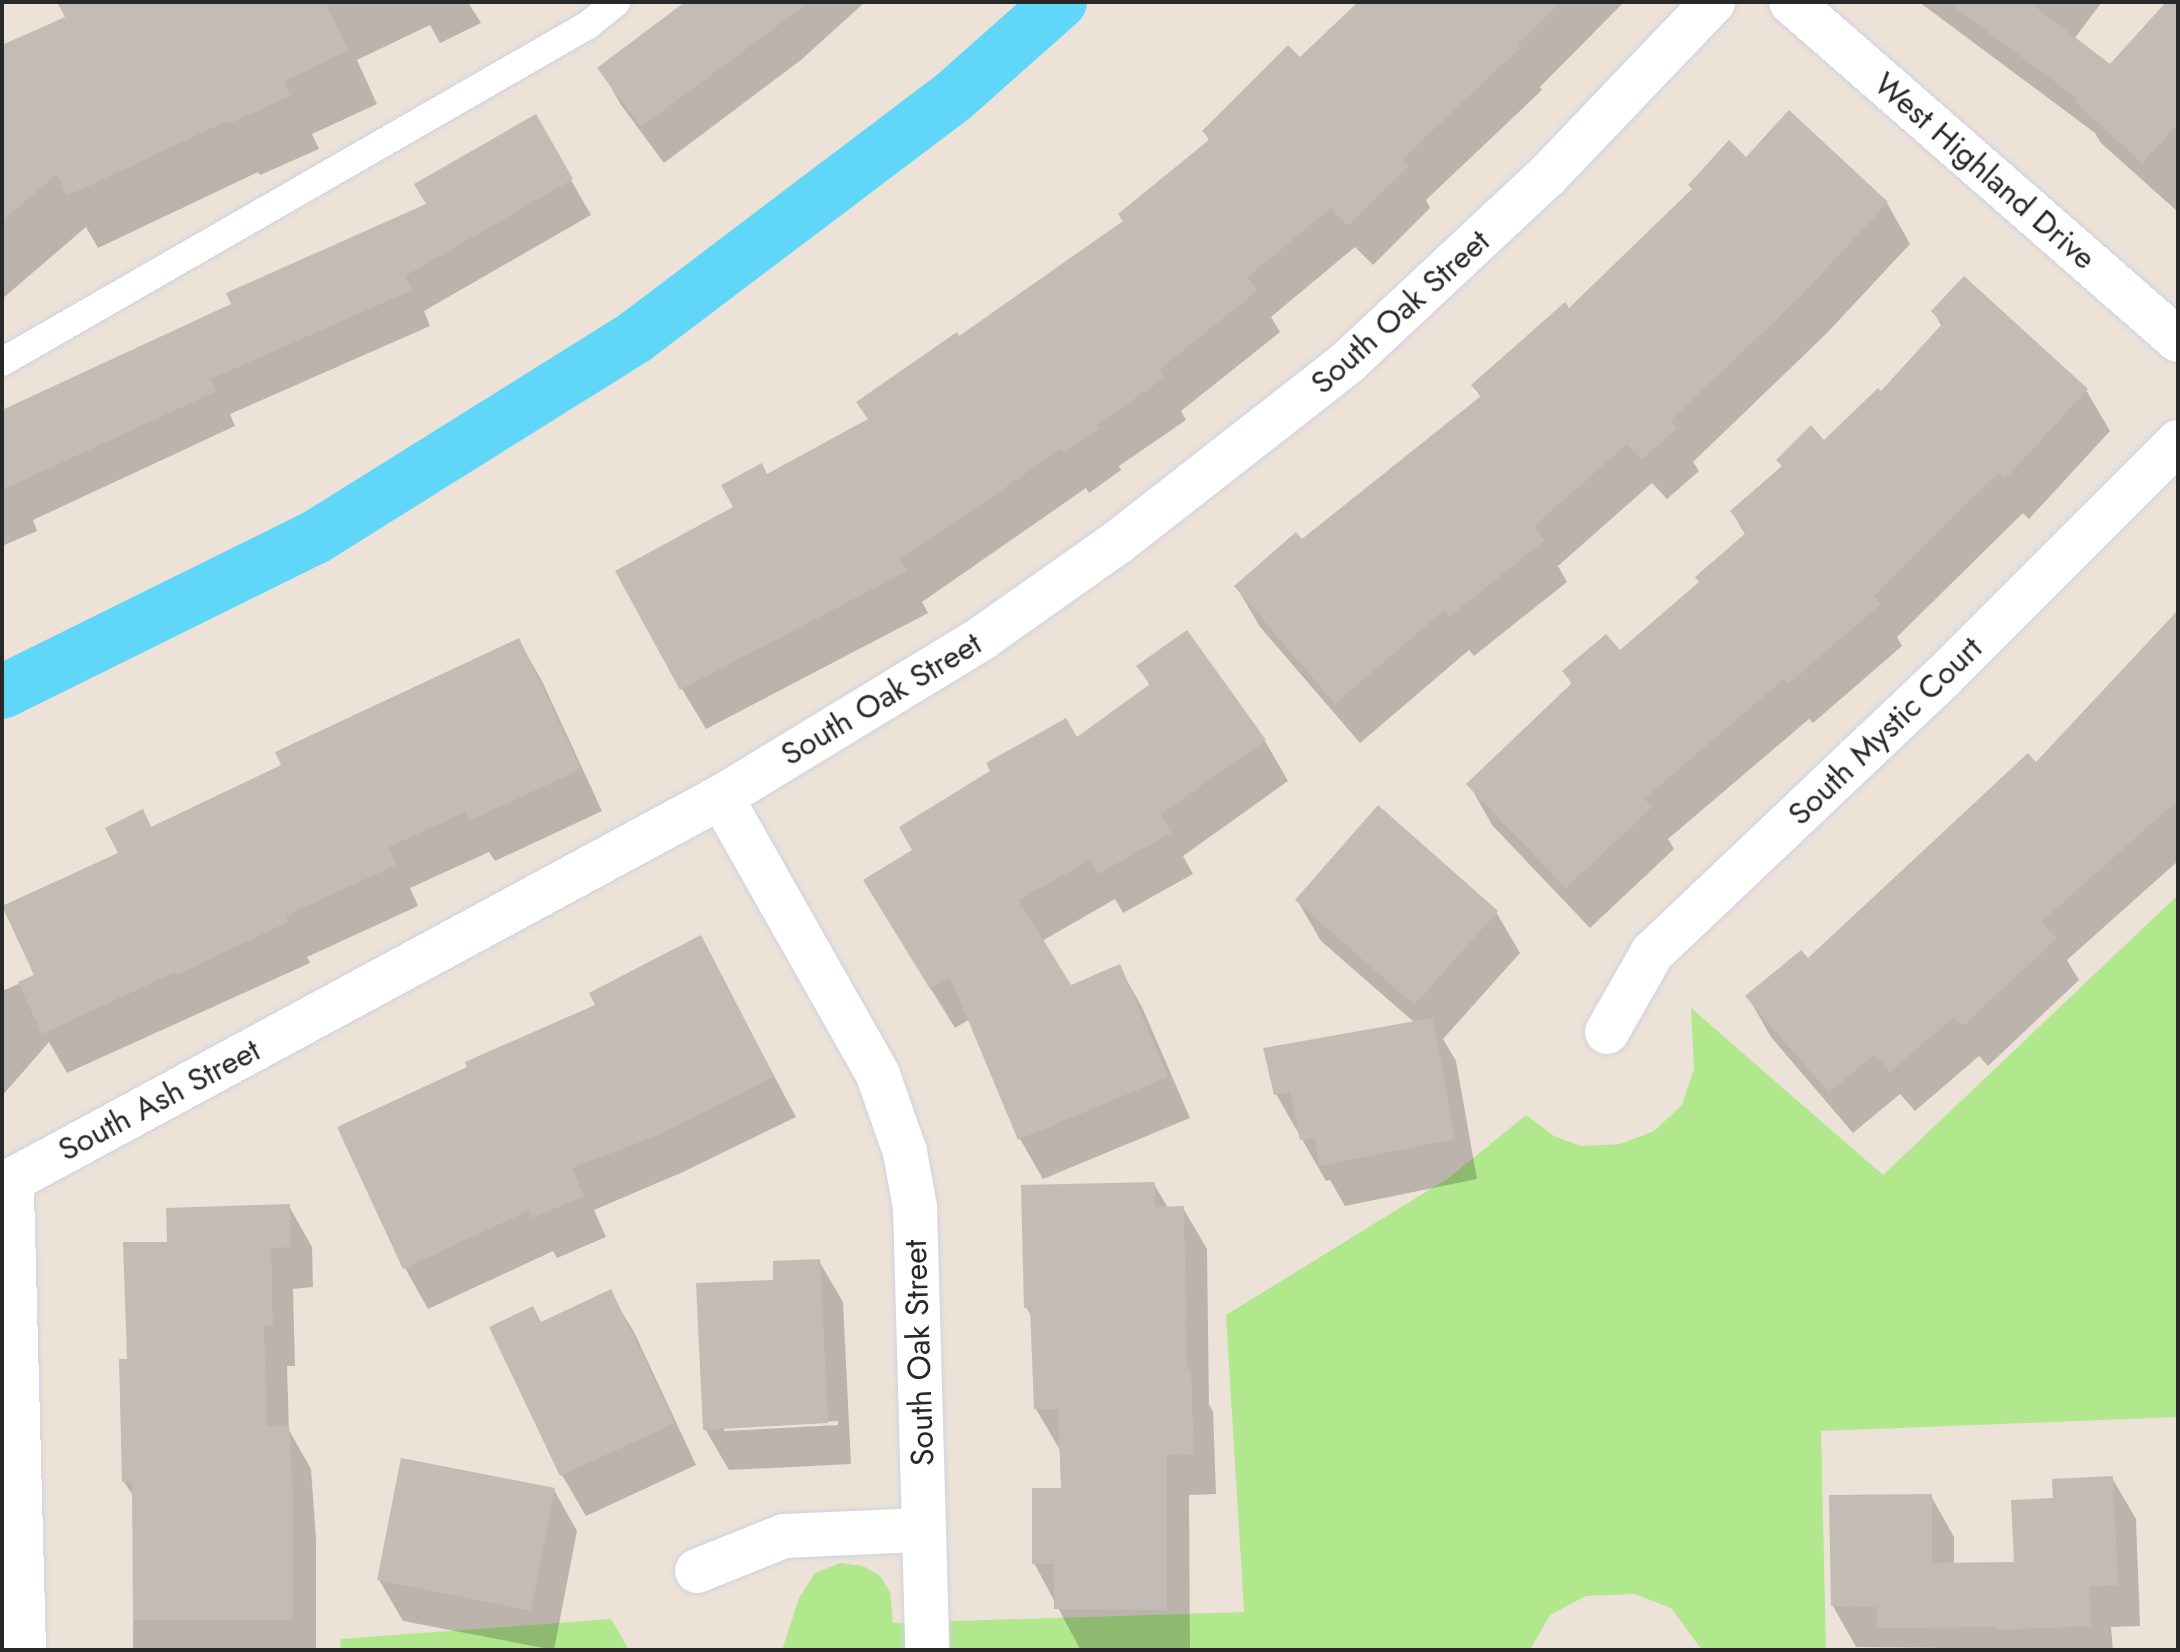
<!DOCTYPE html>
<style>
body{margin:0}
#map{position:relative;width:2180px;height:1652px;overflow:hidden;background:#ece2d7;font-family:Jost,sans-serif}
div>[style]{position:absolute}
.green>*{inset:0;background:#b1e88e}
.shadow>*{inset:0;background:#0003}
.canal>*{height:54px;margin:-27px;padding:0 27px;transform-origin:27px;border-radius:27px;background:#60d7f8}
.building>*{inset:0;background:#c3bcb4}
.roads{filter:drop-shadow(0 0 2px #cdd2e2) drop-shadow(0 0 2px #cdd2e2)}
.service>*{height:28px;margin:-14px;padding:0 14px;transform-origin:14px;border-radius:14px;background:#fff}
.minor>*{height:44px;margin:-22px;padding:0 22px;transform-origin:22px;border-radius:22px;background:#fff}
span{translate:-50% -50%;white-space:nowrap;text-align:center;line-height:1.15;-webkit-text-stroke:7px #fff;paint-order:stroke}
.street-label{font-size:32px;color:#282828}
.frame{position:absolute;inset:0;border:4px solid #282828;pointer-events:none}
</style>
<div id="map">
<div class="green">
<i style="clip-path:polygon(2178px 895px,2178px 1417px,1821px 1431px,1826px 1650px,1702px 1650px,1671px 1608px,1635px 1594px,1586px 1596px,1550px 1615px,1530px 1650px,782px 1650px,799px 1598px,815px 1573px,840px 1563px,863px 1566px,880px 1576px,890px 1592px,893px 1623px,1244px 1612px,1226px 1315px,1450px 1177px,1526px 1115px,1554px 1136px,1581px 1146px,1620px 1144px,1654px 1131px,1682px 1105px,1694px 1069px,1691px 1008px,1883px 1175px)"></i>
<i style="clip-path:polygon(611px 1619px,629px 1650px,340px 1650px,341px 1639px)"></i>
</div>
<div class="shadow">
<i style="clip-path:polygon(86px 2px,468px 2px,481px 23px,440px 43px,430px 25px,357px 60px,377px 104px,312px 134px,319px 149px,260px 175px,258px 172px,98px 248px,86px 227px,2px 299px,2px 47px,68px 18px)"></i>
<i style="clip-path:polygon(688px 2px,865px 2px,801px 60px,664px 163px,621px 105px,600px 68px)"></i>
<i style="clip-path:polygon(1361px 2px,1624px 2px,1540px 87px,1542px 90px,1426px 200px,1430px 208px,1373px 265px,1355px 247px,1271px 317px,1280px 332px,1181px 411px,1186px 420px,1119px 466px,1121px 470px,1089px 493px,1086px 488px,922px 602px,928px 613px,706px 729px,682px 689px,736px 508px,767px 476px,869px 420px,959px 338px,1125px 222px,1210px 142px,1204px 131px,1300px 60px)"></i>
<i style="clip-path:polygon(1919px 2px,2102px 2px,2074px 39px,2110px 66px,2169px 2px,2178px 10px,2178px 212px,2101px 143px,2095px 133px)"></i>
<i style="clip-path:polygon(535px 117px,591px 215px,424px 311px,430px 326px,230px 414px,235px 426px,33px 520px,37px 531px,2px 546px,2px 423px,428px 205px)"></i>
<i style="clip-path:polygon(1746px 160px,1887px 203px,1910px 244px,1827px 333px,1693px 462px,1699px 471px,1667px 499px,1652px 483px,1558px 566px,1567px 582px,1474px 656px,1469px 650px,1360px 743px,1260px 627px,1236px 586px,1302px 542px,1481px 398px,1474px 386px,1569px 311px)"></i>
<i style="clip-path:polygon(1933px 311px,2086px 390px,2110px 431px,2029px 519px,2023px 513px,1897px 637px,1902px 646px,1813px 723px,1809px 719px,1668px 839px,1674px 849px,1590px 928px,1492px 825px,1469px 784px,1573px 686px,1564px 671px,1619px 652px,1701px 583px,1746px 536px,1732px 512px,1783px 468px,1778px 460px,1824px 443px,1881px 394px,1942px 327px)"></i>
<i style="clip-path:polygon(2178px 613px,2178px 861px,2067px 960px,2079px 980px,1988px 1066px,1979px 1056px,1915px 1111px,1900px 1094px,1853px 1133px,1771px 1037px,1748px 997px,1808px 961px,2036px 765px)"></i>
<i style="clip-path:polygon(519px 641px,542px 681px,602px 811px,495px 861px,489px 852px,410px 888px,418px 906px,307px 957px,310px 963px,67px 1073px,49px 1042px,2px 1096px,2px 991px,37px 976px,120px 854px,152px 829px,284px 766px)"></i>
<i style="clip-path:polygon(1139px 666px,1265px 741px,1288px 781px,1183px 856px,1193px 874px,1123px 913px,1115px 899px,1042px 941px,1070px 987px,1119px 967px,1142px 1007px,1190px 1118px,1043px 1179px,1020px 1139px,970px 1019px,955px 1028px,889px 921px,915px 851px,1150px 686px)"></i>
<i style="clip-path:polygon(1297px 900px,1496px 912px,1520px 953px,1443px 1039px,1456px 1061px,1477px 1179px,1345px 1206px,1330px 1180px,1326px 1181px,1276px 1094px,1415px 1023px,1321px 941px)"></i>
<i style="clip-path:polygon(700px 938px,796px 1117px,683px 1172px,594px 1210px,606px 1237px,557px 1258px,553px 1251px,428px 1309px,405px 1268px,598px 1006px)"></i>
<i style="clip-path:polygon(1154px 1184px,1168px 1208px,1183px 1208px,1207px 1249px,1209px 1405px,1213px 1411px,1216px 1494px,1189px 1495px,1190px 1650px,1080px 1649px,1034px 1563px,1063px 1490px,1060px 1450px,1036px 1409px,1033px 1319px,1026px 1307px)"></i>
<i style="clip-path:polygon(289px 1206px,312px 1247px,313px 1287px,293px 1289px,295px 1366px,287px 1366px,289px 1430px,311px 1469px,316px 1538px,316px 1650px,133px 1650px,134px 1497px,124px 1482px,129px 1361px,169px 1244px)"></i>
<i style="clip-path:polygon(evenodd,819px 1261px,843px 1302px,851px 1464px,729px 1470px,705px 1429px,775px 1282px,819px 1261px,838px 1421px,838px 1425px,724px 1431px,724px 1427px,838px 1421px)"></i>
<i style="clip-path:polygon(610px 1292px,634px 1332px,696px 1465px,586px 1516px,562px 1475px,492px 1328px,541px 1324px)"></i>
<i style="clip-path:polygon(2112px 1478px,2136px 1519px,2140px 1626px,2111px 1627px,2113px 1650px,1856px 1647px,1833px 1606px,1931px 1496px,1954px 1537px,1954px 1565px,2016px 1564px,2055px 1499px)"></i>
<i style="clip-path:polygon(554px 1490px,577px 1531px,554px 1650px,403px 1621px,379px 1580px)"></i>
</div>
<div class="canal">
<i style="left:2px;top:692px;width:348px;rotate:-26.3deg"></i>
<i style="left:314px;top:538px;width:377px;rotate:-32deg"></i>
<i style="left:634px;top:338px;width:401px;rotate:-37.1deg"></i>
<i style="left:954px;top:96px;width:142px;rotate:-41.6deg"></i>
</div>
<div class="building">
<i style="clip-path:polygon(57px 2px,326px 2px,348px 51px,284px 81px,290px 96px,228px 124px,227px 121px,67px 196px,57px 174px,2px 221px,2px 45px,65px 17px)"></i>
<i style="clip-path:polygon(685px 2px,809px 2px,641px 127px,597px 68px)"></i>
<i style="clip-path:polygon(1358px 2px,1560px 2px,1517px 45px,1520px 48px,1402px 159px,1409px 166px,1348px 226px,1331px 208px,1247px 277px,1258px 290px,1159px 370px,1164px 378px,1097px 425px,1100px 428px,1064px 453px,1061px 449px,900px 560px,907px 571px,680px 690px,615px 571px,733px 507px,721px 485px,762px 463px,767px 474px,868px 419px,856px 402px,957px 332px,959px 336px,1123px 221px,1118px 214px,1210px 139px,1202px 131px,1288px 45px,1300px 57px)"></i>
<i style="clip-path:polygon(1948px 2px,2029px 2px,2110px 64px,2166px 2px,2178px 2px,2178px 124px,2142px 163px,2075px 102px,2078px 99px)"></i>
<i style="clip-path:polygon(1789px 110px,1888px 202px,1804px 293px,1670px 421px,1677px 429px,1642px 459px,1627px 444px,1534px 526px,1545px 540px,1449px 617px,1444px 610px,1335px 704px,1234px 586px,1296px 532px,1302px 539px,1481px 396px,1471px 385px,1565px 302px,1569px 308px,1692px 189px,1688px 185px,1729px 140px,1746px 157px)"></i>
<i style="clip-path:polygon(536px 114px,573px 179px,405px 276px,412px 290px,211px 379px,217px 391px,2px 490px,2px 410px,231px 304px,226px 293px,426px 204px,414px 184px)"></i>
<i style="clip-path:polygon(1964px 276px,2088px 389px,2005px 479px,1998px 473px,1874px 596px,1881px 604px,1788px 684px,1784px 679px,1644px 799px,1652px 807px,1566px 888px,1466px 784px,1572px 683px,1562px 671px,1606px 634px,1620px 650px,1699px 582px,1695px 577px,1747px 532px,1730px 511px,1782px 466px,1776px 460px,1811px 425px,1824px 440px,1878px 388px,1881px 391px,1943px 323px,1931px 311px)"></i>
<i style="clip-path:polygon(2178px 610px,2178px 800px,2041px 922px,2057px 938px,1963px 1026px,1954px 1017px,1890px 1072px,1875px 1054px,1829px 1093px,1745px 996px,1801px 950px,1808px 958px,2028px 753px,2036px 762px)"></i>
<i style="clip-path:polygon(1187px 630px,1266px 740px,1161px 814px,1171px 833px,1098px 874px,1090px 860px,1019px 900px,1071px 985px,1120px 964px,1168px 1077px,1018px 1140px,950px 977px,930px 989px,863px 880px,912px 850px,899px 827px,990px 771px,986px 763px,1066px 718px,1077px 737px,1150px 684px,1136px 666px)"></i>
<i style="clip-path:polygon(519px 638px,581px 769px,469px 821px,465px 812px,389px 847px,396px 865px,285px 916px,288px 922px,177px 975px,175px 972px,42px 1034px,18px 982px,34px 975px,2px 906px,118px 853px,105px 828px,143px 809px,151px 827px,281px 765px,275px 752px)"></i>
<i style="clip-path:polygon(1378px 805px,1498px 911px,1414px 1005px,1295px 900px)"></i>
<i style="clip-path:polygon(701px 935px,774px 1076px,661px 1134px,572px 1168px,584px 1196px,532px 1218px,528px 1211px,403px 1269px,337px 1127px,467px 1067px,465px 1062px,595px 1005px,589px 993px)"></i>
<i style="clip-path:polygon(1433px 1018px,1455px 1139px,1319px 1166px,1315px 1138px,1300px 1140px,1290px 1092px,1274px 1095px,1263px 1048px)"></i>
<i style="clip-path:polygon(1155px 1182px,1155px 1207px,1184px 1206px,1187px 1369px,1191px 1369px,1194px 1454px,1167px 1455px,1167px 1610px,1054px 1609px,1054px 1564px,1032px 1564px,1032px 1488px,1061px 1488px,1058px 1409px,1034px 1409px,1030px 1308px,1024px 1308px,1021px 1185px)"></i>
<i style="clip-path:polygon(290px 1204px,291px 1247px,271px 1248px,273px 1325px,264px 1326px,267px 1426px,289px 1426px,293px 1496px,293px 1620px,133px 1620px,132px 1482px,122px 1482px,119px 1359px,127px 1359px,123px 1242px,167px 1242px,166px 1208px)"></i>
<i style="clip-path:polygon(820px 1259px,828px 1423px,703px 1430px,696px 1283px,773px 1280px,773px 1261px)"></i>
<i style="clip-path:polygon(611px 1289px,675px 1423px,560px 1476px,489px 1327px,533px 1306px,541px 1322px)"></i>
<i style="clip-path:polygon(401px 1458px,555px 1488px,531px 1611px,377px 1580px)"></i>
<i style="clip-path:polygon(2113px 1476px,2118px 1585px,2089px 1587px,2091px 1626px,1996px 1630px,1996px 1627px,1877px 1628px,1877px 1607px,1831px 1606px,1829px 1495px,1932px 1494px,1932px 1563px,2014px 1562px,2011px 1500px,2053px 1498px,2052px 1479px)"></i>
</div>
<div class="roads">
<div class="service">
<i style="left:2px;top:362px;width:676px;rotate:-29.9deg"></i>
<i style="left:588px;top:25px;width:36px;rotate:-39deg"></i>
</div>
<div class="minor">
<i style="left:1791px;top:2px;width:514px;rotate:41.13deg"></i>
<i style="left:721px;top:797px;width:319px;rotate:60.5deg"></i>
<i style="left:878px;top:1075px;width:82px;rotate:70.7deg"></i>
<i style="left:905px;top:1152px;width:56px;rotate:79.7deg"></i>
<i style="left:915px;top:1207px;width:443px;rotate:88.4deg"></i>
<i style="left:1607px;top:1032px;width:91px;rotate:-60.3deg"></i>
<i style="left:1652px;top:953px;width:400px;rotate:-43.5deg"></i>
<i style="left:1942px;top:678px;width:334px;rotate:-45deg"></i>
<i style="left:697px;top:1571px;width:94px;rotate:-21.9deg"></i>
<i style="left:784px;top:1536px;width:140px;rotate:-2.5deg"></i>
<i style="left:24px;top:1650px;width:470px;rotate:-91.5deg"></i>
<i style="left:12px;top:1180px;width:806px;rotate:-28.38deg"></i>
<i style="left:721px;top:797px;width:306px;rotate:-31.3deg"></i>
<i style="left:982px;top:638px;width:166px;rotate:-35.2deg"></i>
<i style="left:1118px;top:542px;width:292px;rotate:-38deg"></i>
<i style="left:1348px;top:362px;width:271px;rotate:-43.1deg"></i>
<i style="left:1546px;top:177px;width:242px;rotate:-46.3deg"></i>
</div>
</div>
<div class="street-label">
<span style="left:1985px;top:171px;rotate:41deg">West Highland Drive</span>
<span style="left:1400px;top:312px;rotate:-42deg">South Oak Street</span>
<span style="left:881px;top:699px;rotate:-31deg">South Oak Street</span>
<span style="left:1885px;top:731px;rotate:-44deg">South Mystic Court</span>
<span style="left:159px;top:1100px;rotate:-28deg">South Ash Street</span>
<span style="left:919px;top:1353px;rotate:-92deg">South Oak Street</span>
</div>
<div class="frame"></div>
</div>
